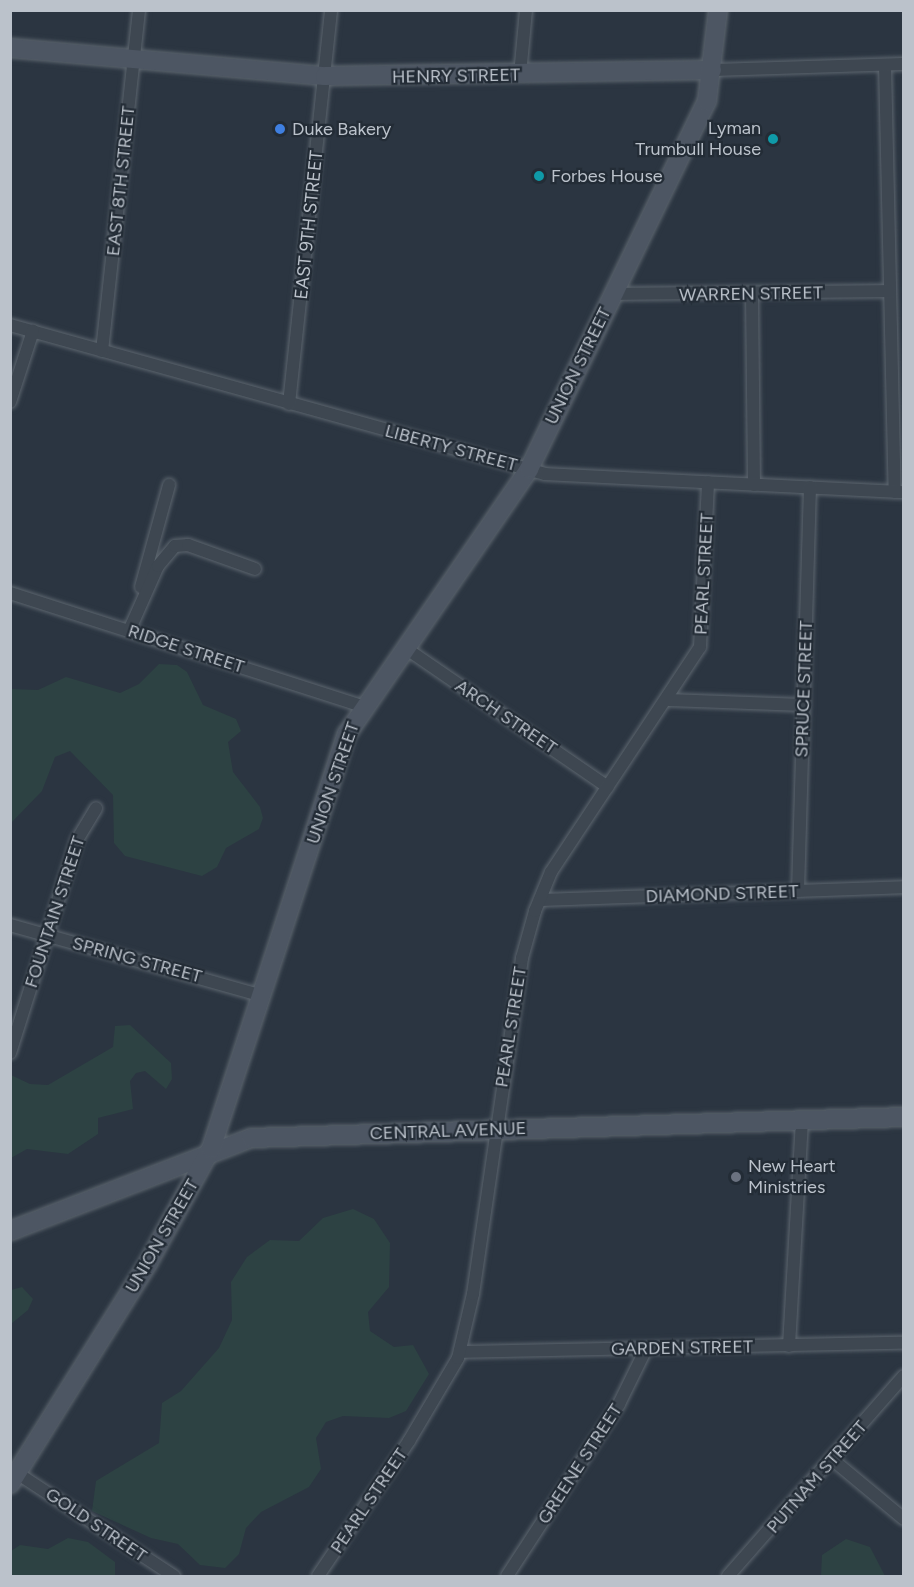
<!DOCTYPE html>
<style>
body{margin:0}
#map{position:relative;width:914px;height:1587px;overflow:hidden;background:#2b3541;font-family:Figtree,sans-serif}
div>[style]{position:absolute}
.green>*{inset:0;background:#2d4243}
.roads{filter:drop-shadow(0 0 2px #5c656e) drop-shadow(0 0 2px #5c656e)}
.street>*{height:12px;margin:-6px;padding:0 6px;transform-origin:6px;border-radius:6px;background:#3e4751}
.secondary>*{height:18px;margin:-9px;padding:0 9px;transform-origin:9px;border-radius:9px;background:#4d5663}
.dots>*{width:16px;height:16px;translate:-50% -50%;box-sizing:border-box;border:3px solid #232c36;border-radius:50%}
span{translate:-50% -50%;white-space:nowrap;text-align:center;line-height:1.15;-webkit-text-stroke:4.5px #232c36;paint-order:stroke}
.street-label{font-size:18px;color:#bbc2cb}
.poi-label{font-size:18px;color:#bbc2cb}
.left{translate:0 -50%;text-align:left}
.right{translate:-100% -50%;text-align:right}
.frame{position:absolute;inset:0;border:12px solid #bbc2cb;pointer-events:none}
</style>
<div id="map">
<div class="green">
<i style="clip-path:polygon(159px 664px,177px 665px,187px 672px,203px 705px,236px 719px,241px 731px,228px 742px,233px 772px,260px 807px,263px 818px,259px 829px,226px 848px,217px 867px,202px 876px,125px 856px,114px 843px,113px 795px,70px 751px,55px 757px,42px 791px,11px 823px,11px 689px,38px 690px,66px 677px,120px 693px,139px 684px)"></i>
<i style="clip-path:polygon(130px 1025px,171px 1063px,172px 1079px,166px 1089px,145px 1071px,136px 1073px,130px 1081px,133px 1109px,98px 1118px,98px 1134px,68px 1154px,27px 1149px,11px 1158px,11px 1075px,30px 1084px,48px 1085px,113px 1047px,115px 1026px)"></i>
<i style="clip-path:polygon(353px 1209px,374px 1219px,390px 1243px,389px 1287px,368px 1312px,370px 1331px,394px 1347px,413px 1345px,429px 1374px,406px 1411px,389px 1418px,343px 1416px,326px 1422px,316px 1438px,321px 1469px,309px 1487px,261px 1512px,246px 1528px,239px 1554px,225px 1568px,200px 1565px,178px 1544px,151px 1538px,92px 1511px,96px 1481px,159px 1443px,162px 1403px,181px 1391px,219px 1348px,232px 1320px,231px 1282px,247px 1257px,270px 1240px,299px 1241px,323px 1218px)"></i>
<i style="clip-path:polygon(22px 1287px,33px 1299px,28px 1310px,11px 1324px,11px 1290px)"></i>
<i style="clip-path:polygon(68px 1538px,88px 1542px,115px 1562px,115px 1576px,11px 1576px,11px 1551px,20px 1545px,48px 1549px)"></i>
<i style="clip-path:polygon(846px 1539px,870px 1547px,885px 1576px,821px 1576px,822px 1555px)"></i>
</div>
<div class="roads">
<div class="street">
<i style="left:885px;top:65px;width:427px;rotate:88.7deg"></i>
<i style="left:712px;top:70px;width:192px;rotate:-1.8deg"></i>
<i style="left:520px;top:75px;width:65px;rotate:-84.7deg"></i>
<i style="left:612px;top:294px;width:278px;rotate:-0.6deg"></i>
<i style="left:752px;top:294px;width:191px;rotate:89.4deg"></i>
<i style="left:10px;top:325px;width:555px;rotate:15.56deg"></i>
<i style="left:545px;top:474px;width:359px;rotate:2.9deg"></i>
<i style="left:102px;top:351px;width:343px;rotate:-83.8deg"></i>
<i style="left:10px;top:402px;width:75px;rotate:-72.1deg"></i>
<i style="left:289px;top:404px;width:396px;rotate:-83.9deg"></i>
<i style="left:141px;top:587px;width:106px;rotate:-74.6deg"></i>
<i style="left:10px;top:593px;width:370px;rotate:17.8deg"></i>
<i style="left:129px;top:631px;width:71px;rotate:-66deg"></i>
<i style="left:158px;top:566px;width:26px;rotate:-50deg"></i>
<i style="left:175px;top:546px;width:13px;rotate:-4deg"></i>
<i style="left:188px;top:545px;width:71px;rotate:19.7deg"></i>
<i style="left:404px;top:647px;width:247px;rotate:34.5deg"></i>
<i style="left:668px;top:700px;width:136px;rotate:2.1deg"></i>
<i style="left:798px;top:891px;width:404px;rotate:-88.3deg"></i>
<i style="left:540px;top:900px;width:364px;rotate:-2deg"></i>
<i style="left:10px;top:925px;width:263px;rotate:15.7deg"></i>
<i style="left:10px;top:1053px;width:223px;rotate:-72.5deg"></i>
<i style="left:77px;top:840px;width:37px;rotate:-59deg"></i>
<i style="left:789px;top:1346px;width:226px;rotate:-86.7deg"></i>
<i style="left:460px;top:1352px;width:444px;rotate:-1.2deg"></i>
<i style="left:833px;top:1460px;width:92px;rotate:39.7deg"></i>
<i style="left:17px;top:1473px;width:188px;rotate:33.3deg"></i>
<i style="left:318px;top:1576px;width:163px;rotate:-56deg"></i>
<i style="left:409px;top:1441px;width:96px;rotate:-59.4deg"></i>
<i style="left:458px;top:1358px;width:66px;rotate:-76.8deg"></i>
<i style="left:473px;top:1294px;width:340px;rotate:-81.7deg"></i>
<i style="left:522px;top:958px;width:49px;rotate:-74.5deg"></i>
<i style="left:535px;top:911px;width:42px;rotate:-67.7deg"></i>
<i style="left:551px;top:872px;width:270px;rotate:-56.5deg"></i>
<i style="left:700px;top:647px;width:165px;rotate:-87.2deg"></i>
<i style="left:507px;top:1576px;width:205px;rotate:-56.9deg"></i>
<i style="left:619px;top:1404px;width:61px;rotate:-63.9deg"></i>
<i style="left:728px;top:1576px;width:266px;rotate:-48.7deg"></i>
</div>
<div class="secondary">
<i style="left:10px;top:48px;width:316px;rotate:5.1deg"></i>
<i style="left:325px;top:76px;width:387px;rotate:-0.9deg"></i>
<i style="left:10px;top:1231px;width:258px;rotate:-21.1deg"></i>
<i style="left:251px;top:1138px;width:653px;rotate:-1.84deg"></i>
<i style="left:10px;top:1484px;width:261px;rotate:-58deg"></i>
<i style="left:148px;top:1263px;width:130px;rotate:-61.1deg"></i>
<i style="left:211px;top:1149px;width:437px;rotate:-71.9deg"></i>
<i style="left:347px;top:734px;width:321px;rotate:-55.5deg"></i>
<i style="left:529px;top:469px;width:409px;rotate:-64.2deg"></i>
<i style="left:707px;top:101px;width:92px;rotate:-83.1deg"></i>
</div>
</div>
<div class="dots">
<i style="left:280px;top:129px;background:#3f7fe0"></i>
<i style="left:773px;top:139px;background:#0f9aa8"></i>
<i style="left:539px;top:176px;background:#0f9aa8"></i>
<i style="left:736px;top:1177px;background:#6b7280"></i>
</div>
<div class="street-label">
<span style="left:456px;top:76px;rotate:-1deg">HENRY STREET</span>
<span style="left:121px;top:181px;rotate:-84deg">EAST 8TH STREET</span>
<span style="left:309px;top:225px;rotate:-84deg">EAST 9TH STREET</span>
<span style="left:751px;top:294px;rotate:-1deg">WARREN STREET</span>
<span style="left:578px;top:366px;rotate:-64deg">UNION STREET</span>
<span style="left:451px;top:448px;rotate:15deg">LIBERTY STREET</span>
<span style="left:704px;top:574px;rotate:-87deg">PEARL STREET</span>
<span style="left:186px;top:649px;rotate:18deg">RIDGE STREET</span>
<span style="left:804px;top:689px;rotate:-88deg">SPRUCE STREET</span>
<span style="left:506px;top:717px;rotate:34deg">ARCH STREET</span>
<span style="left:333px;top:783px;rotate:-71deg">UNION STREET</span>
<span style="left:722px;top:894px;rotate:-2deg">DIAMOND STREET</span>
<span style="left:55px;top:912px;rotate:-72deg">FOUNTAIN STREET</span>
<span style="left:137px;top:960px;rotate:15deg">SPRING STREET</span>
<span style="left:511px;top:1027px;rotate:-81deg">PEARL STREET</span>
<span style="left:448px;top:1131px;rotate:-2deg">CENTRAL AVENUE</span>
<span style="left:162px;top:1236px;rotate:-60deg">UNION STREET</span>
<span style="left:682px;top:1348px;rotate:-1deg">GARDEN STREET</span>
<span style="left:580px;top:1464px;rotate:-57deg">GREENE STREET</span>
<span style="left:817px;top:1477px;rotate:-49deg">PUTNAM STREET</span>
<span style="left:369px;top:1501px;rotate:-56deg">PEARL STREET</span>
<span style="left:96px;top:1525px;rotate:34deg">GOLD STREET</span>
</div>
<div class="poi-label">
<span class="left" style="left:292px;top:129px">Duke Bakery</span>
<span class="right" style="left:761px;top:139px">Lyman<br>Trumbull House</span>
<span class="left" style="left:551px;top:176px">Forbes House</span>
<span class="left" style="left:748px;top:1177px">New Heart<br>Ministries</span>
</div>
<div class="frame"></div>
</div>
